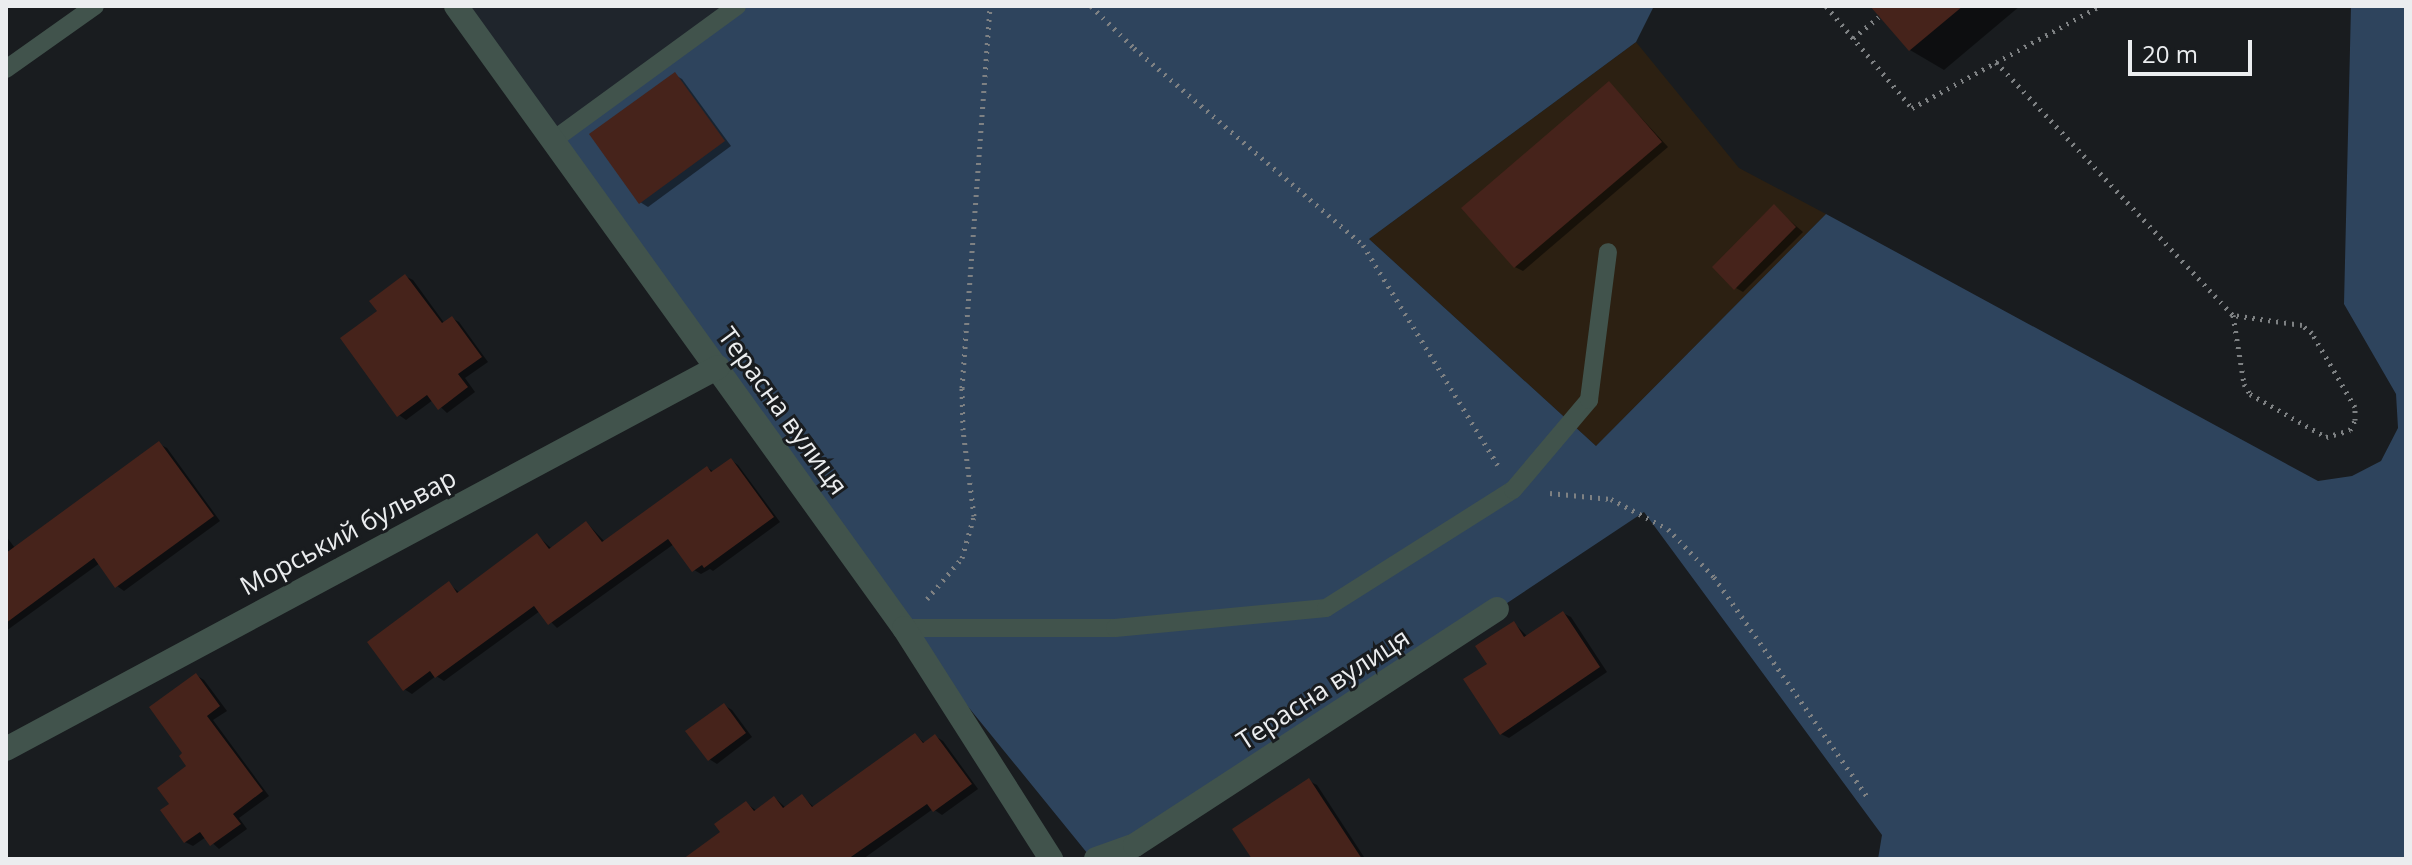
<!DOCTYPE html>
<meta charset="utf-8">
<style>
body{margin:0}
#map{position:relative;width:2412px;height:865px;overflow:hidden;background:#191c1f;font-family:"Open Sans",sans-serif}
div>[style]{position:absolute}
.built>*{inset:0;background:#1f252c}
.industrial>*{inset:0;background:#2c2012}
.green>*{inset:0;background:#2e445d}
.shadow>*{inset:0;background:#0007}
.building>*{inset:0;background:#46231b}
.path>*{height:5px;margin-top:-2.5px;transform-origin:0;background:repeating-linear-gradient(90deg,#7e8183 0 2px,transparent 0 8px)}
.lane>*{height:18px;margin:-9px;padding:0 9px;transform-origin:9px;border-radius:9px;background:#41534c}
.street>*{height:24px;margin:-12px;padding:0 12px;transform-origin:12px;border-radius:12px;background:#41534c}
span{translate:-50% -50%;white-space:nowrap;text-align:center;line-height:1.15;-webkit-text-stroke:6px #191c1f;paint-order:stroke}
.street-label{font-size:26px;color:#ebedef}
.frame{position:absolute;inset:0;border:8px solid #ebedef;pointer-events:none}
.scale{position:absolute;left:2128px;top:40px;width:124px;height:36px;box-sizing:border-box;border:4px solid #ebedef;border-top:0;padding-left:10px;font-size:24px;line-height:28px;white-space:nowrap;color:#ebedef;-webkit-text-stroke:6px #191c1f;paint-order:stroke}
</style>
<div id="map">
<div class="built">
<i style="clip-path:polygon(456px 6px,737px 6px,552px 141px)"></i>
</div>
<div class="industrial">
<i style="clip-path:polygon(1636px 42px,1739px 168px,1826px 214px,1596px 446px,1369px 239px)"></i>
</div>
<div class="green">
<i style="clip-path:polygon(737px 6px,1654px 6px,1636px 42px,1369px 239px,1596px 446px,1826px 214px,2318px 481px,2352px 476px,2381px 461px,2398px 428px,2396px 394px,2344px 304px,2351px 6px,2406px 6px,2406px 859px,1878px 859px,1882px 835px,1644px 512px,1122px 859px,1092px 859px,904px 628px,552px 141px)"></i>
</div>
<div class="shadow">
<i style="clip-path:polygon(1873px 6px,2020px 6px,1944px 70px,1910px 50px)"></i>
<i style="clip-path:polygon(675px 75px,682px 79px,731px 146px,648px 207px,640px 202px)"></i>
<i style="clip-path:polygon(1609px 83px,1668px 147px,1523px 271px,1515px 267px)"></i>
<i style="clip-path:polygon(1774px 207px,1803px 232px,1743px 292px,1736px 288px)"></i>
<i style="clip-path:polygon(405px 276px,413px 280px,445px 324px,452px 318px,459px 322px,488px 362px,465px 378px,475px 392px,447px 413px,433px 400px,406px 420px,399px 415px,380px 312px)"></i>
<i style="clip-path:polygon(159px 444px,167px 448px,220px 521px,124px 591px,117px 586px,100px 563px,6px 631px,6px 536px,15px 548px)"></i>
<i style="clip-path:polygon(731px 460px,738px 465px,780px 522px,713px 571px,710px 569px,701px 574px,694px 570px,674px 544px,557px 628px,540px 611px,444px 681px,436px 676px,412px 694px,404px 689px,449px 584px,460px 593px,538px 536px,552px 549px,587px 523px,605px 542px,708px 468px,714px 472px)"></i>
<i style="clip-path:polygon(1563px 613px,1571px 617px,1607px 672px,1509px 738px,1501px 734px,1490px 664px,1514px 623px,1528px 637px)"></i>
<i style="clip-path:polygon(196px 675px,204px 680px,227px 711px,213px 720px,269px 796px,239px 818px,247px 829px,219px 849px,206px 837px,193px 846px,185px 842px,172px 805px,189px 766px)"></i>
<i style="clip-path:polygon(724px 705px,732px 710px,752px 737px,717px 764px,709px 759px)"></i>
<i style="clip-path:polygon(915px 735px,926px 744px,935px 736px,943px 741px,978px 789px,942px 815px,933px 809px,863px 859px,686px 859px,723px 832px,746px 803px,757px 811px,775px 798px,786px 808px,802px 796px,815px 808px)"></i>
<i style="clip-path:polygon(1309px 781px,1317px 785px,1364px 857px,1254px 859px)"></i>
</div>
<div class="building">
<i style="clip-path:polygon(1870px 6px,1963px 6px,1909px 51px)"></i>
<i style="clip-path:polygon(675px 72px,725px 141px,639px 204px,589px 134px)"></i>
<i style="clip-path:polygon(1609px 81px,1662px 142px,1514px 268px,1461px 208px)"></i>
<i style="clip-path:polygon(1774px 204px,1796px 227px,1734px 290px,1712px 267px)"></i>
<i style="clip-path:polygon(405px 274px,442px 323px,452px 316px,482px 357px,458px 374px,468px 387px,438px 410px,427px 395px,397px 417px,340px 338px,377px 311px,369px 301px)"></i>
<i style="clip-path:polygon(159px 441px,214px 516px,115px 588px,94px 558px,6px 623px,6px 553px)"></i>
<i style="clip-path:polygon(731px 458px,774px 517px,704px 568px,702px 565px,692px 572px,668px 539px,548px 625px,534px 606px,435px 678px,430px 671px,403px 691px,367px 642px,449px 581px,457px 593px,537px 533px,549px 549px,586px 521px,602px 542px,707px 466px,711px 472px)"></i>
<i style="clip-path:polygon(1563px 611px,1600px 667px,1500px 735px,1463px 679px,1487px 664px,1475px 646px,1514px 621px,1524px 637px)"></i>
<i style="clip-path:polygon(196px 673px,220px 706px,207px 716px,263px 791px,233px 814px,241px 824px,210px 846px,200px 832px,184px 843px,160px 810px,169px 804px,157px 788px,186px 766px,179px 756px,182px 753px,149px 707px)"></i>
<i style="clip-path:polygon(724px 703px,746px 733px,708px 761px,685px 731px)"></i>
<i style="clip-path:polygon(915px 733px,923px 743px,935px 734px,972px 784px,933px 812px,927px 804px,848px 859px,683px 859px,720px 832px,714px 824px,746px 801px,754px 811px,774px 796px,783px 808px,802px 794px,812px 807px)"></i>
<i style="clip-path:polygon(1309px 778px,1362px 859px,1252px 859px,1232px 829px)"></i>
</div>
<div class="path">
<i style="left:1091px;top:6px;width:60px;rotate:44.3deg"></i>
<i style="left:1134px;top:48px;width:302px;rotate:40.7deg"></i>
<i style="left:1363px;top:245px;width:258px;rotate:58.5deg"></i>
<i style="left:1826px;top:6px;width:133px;rotate:49.9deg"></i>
<i style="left:1912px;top:108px;width:214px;rotate:-28.5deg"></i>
<i style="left:1853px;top:38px;width:33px;rotate:-39deg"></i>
<i style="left:1996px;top:62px;width:347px;rotate:46.9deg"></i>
<i style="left:2233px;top:315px;width:70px;rotate:80.9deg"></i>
<i style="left:2244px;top:384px;width:12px;rotate:59deg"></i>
<i style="left:2250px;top:394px;width:87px;rotate:29.5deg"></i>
<i style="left:2326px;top:437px;width:25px;rotate:-16deg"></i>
<i style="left:2350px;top:430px;width:11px;rotate:-63deg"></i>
<i style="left:2355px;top:420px;width:13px;rotate:-90deg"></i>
<i style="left:2355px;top:407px;width:86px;rotate:-120.2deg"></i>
<i style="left:2312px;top:333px;width:13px;rotate:-141deg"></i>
<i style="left:2302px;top:325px;width:70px;rotate:-171.8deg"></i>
<i style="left:1550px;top:493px;width:61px;rotate:5.6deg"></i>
<i style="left:1611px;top:499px;width:64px;rotate:27.8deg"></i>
<i style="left:1668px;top:529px;width:66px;rotate:46.2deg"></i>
<i style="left:1714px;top:577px;width:267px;rotate:55.1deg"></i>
<i style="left:927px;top:599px;width:54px;rotate:-49.5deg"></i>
<i style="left:962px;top:558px;width:44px;rotate:-74.1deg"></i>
<i style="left:974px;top:516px;width:87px;rotate:-97.3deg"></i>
<i style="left:963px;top:430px;width:42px;rotate:-91.4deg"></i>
<i style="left:962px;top:388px;width:383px;rotate:-85.8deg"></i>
</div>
<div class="lane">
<i style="left:6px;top:69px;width:109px;rotate:-35.3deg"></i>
<i style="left:552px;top:141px;width:229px;rotate:-36.1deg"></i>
<i style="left:904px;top:628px;width:211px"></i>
<i style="left:1115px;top:628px;width:212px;rotate:-5.4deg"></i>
<i style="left:1326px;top:608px;width:221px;rotate:-32.3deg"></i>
<i style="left:1513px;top:490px;width:118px;rotate:-49.8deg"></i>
<i style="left:1589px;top:400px;width:149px;rotate:-82.7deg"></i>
</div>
<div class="street">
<i style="left:456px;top:6px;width:767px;rotate:54.24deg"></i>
<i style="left:904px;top:628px;width:274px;rotate:57.5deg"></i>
<i style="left:6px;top:749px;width:808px;rotate:-28.21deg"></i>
<i style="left:1096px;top:859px;width:41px;rotate:-19.7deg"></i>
<i style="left:1135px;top:845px;width:432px;rotate:-33.1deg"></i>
</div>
<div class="street-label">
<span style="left:783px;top:411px;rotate:54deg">Терасна вулиця</span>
<span style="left:348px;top:532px;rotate:-28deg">Морський бульвар</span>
<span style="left:1323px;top:689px;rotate:-33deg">Терасна вулиця</span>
</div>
<div class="frame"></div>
<div class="scale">20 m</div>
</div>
